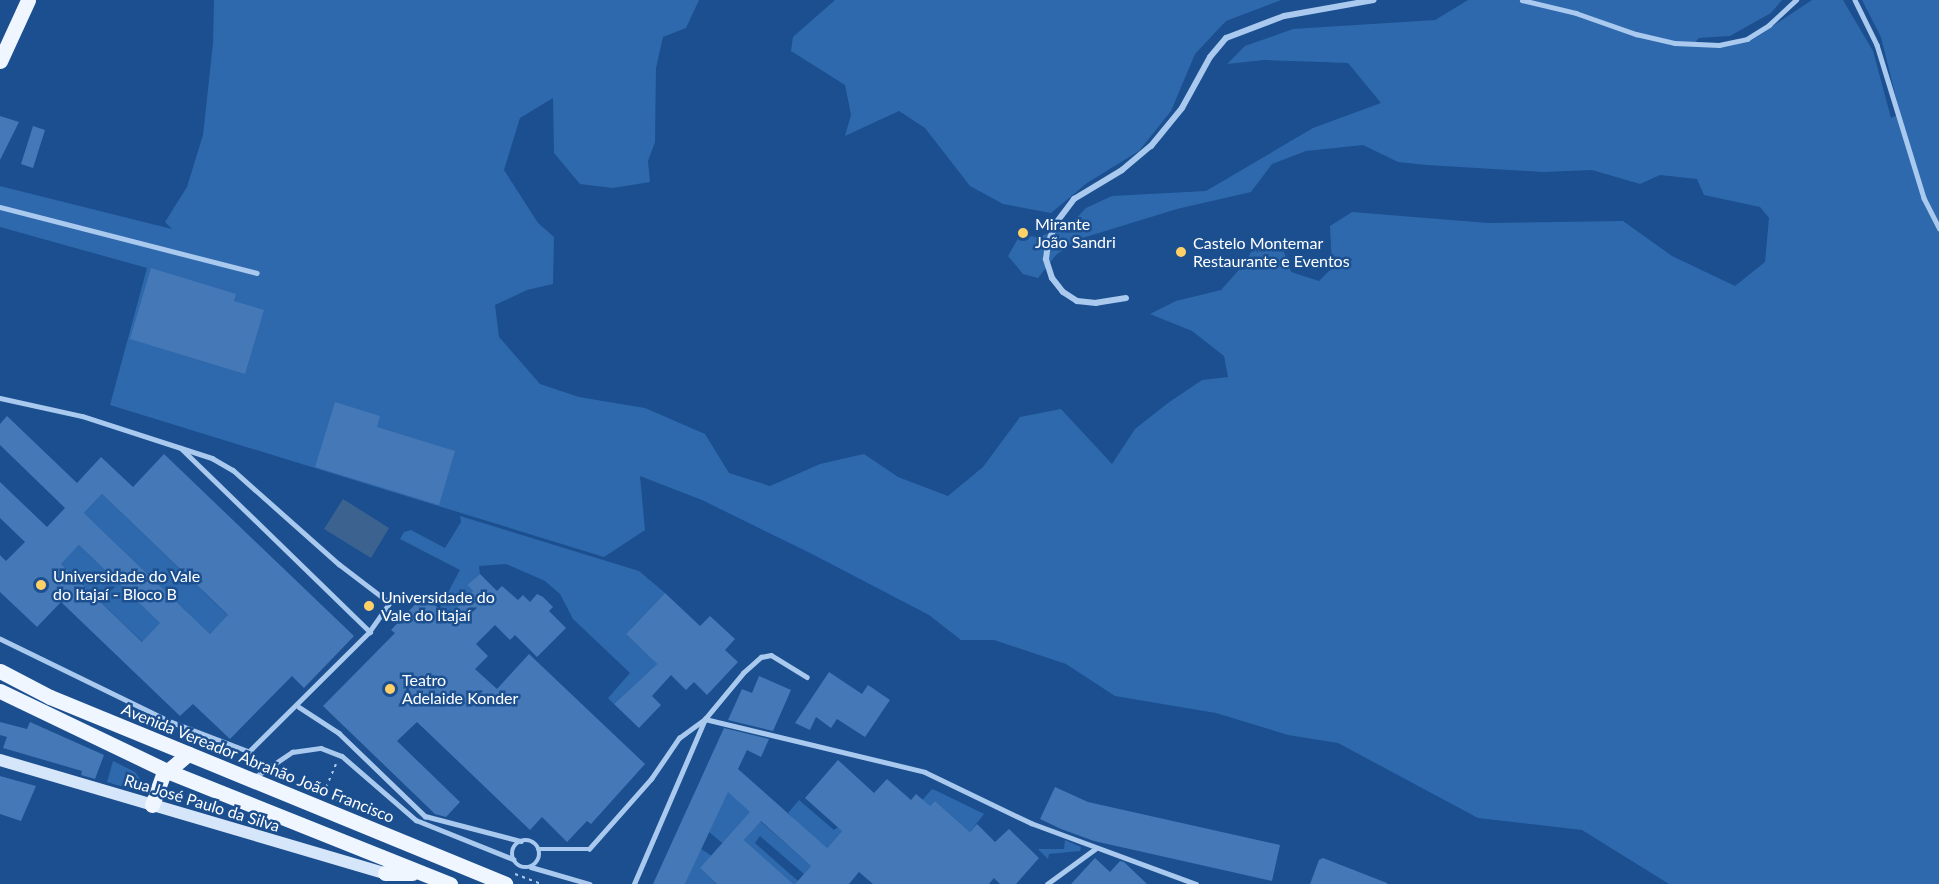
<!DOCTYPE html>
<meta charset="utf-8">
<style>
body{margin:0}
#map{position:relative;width:1939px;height:884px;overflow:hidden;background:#1b4f8f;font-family:Lato,sans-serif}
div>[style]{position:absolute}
.green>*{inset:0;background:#2e69ad}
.water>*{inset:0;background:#3c6290}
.building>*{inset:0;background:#4478b7}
.path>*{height:2px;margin-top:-1px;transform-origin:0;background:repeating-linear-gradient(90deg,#a9c9ee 0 3px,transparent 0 7.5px)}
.lane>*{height:4.5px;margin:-2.25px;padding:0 2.25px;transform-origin:2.25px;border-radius:2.25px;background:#a9c9ee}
.lane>.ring{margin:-2.25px;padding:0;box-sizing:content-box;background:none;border:4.5px solid #a9c9ee;border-radius:50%}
.street>*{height:6px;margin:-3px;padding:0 3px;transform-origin:3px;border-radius:3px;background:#a9c9ee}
.secondary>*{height:12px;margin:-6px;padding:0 6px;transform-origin:6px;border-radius:6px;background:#d6e6fa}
.primary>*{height:15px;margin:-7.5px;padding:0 7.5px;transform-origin:7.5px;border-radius:7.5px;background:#f0f6ff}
.dots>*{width:16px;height:16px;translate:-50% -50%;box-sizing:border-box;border:3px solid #1b4f8f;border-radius:50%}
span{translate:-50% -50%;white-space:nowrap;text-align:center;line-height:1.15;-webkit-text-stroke:5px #1b4f8f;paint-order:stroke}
.poi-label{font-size:16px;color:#fff}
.left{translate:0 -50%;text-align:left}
.street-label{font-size:16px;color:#fff}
</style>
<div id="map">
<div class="green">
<i style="clip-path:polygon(214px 0,699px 0,686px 28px,663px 37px,656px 68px,655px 142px,648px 161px,650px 182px,613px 188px,580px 184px,554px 153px,553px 98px,520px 118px,504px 170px,538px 223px,554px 237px,553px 284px,527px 290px,495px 305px,499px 337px,540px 384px,579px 397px,645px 408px,705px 434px,729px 473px,770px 486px,820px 464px,864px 454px,898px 477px,948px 496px,983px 467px,1020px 417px,1061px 409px,1112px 464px,1135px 429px,1168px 403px,1202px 380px,1228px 377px,1224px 356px,1192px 331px,1150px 314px,1176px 301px,1221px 290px,1246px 262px,1257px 240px,1280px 241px,1291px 272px,1319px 281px,1332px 268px,1330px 226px,1352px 212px,1488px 223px,1623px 221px,1672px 256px,1735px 286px,1765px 262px,1769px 218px,1760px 207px,1704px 195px,1697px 179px,1660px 175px,1640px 184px,1592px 170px,1543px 172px,1427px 165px,1398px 162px,1363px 145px,1306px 151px,1272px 164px,1251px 192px,1177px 209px,1076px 240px,1056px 255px,1038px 278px,1023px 274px,1008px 256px,1020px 235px,1037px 237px,1068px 227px,1086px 208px,1112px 196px,1206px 191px,1313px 128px,1381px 103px,1348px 63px,1264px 60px,1227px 64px,1245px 46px,1293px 29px,1435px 20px,1468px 0,1782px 0,1771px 13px,1730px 36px,1699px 38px,1693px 45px,1717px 47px,1750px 41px,1812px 0,1843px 0,1873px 51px,1891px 118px,1900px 114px,1881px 37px,1862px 0,1939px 0,1939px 884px,1669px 884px,1582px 830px,1478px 818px,1338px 743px,1288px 735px,1216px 713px,1115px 696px,1066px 664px,994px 640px,961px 640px,929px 615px,812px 554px,702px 500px,640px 476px,645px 530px,604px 557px,110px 405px,147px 268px,0 227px,0 186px,172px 229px,165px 222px,187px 187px,203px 135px,213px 43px)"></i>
<i style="clip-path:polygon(835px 0,1281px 0,1226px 21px,1195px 54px,1171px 111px,1139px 151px,1087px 183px,1051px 213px,1003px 204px,970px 186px,925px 128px,899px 111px,845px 136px,851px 115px,845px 85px,791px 51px,793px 37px)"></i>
<i style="clip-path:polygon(102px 494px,244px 631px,215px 629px,210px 634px,84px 513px)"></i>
<i style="clip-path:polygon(460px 516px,639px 571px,665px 593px,626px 634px,657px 664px,614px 704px,608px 698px,630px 673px,573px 619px,560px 594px,545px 581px,506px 564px,479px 566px,480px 574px,467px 585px,473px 591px,476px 644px,439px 609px,460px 570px,400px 539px,404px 532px,411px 530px,445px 548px,461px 522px)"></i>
<i style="clip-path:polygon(79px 545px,192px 653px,174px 672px,61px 564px)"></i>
<i style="clip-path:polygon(113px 761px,135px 772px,141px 780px,140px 792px,107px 782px)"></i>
<i style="clip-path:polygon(729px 788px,756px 818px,722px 843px,709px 832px)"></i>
<i style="clip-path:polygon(932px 789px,937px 791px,984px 814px,970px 832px,935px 801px,925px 812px,917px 806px)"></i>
<i style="clip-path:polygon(799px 800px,834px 830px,838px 827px,842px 831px,825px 850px,788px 813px)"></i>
<i style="clip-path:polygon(760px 821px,811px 866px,804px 874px,760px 836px,755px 843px,798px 881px,795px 884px,774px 884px,782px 875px,744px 840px)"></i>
<i style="clip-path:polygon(1065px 840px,1081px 847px,1080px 851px,1049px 854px,1048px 859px,1038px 849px,1064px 849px)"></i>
<i style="clip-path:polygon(701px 849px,712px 856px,701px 869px,717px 884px,685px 884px)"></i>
</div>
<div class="water">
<i style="clip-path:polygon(343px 499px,389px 528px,371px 558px,324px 529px)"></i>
</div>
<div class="building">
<i style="clip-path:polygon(0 116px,19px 122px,0 160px)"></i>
<i style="clip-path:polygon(33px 126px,45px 130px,33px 168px,21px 164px)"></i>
<i style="clip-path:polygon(151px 268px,236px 294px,234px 301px,264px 310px,245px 374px,130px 339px)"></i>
<i style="clip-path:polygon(335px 402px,380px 416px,377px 427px,455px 451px,439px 505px,315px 467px)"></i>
<i style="clip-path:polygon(evenodd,7px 416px,77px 483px,101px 457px,133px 487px,164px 454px,354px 636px,304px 688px,292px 676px,230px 739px,193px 704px,180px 716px,61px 602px,37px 627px,0 592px,0 555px,6px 561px,25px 542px,0 518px,0 482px,47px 527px,65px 508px,0 445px,0 424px,7px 416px,102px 494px,228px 615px,210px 634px,84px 513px,102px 494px,7px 416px,79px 545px,160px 623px,142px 642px,61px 564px,79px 545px)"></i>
<i style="clip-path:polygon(480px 574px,497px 591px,502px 586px,518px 600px,523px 595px,530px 602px,537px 594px,543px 597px,553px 607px,549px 611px,566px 628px,537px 657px,515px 635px,510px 640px,495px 625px,476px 644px,488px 656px,475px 669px,497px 689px,529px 654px,645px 764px,591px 824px,587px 821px,567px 842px,542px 817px,530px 830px,417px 722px,397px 741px,460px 802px,446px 817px,435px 814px,323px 706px,395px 633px,391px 630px,424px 595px,448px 617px,473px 591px,467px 585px)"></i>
<i style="clip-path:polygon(665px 593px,700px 626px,710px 616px,735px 639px,725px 650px,738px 662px,707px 695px,694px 682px,686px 690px,671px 675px,652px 696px,661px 705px,639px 728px,614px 704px,657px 664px,626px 634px)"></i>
<i style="clip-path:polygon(829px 672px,862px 694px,868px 685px,890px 700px,865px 737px,837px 719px,831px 728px,816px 717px,810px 730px,795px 723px)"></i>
<i style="clip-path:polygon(759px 676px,791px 690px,773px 731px,728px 720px,742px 689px,752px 693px)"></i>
<i style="clip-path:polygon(0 722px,27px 729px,30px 722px,104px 755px,95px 779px,81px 775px,82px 771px,3px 748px,7px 737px,0 735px)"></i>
<i style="clip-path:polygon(724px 728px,769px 739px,761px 757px,747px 750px,738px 769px,827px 848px,842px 831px,805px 798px,838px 760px,874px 793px,887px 779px,911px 800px,916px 794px,930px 806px,935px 801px,970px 832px,977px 824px,995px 842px,1009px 829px,1039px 858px,1016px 884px,1000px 884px,994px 878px,989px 884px,873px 884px,859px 872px,849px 884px,795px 884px,811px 866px,761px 821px,744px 840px,793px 884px,717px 884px,700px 868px,750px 812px,728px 792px,685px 884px,653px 884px)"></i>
<i style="clip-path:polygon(0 776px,36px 786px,21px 821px,0 814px)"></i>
<i style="clip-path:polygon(1055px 787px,1088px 802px,1280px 845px,1272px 881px,1094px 841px,1061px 829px,1040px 819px)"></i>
<i style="clip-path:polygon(1095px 858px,1110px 872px,1120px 861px,1124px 862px,1147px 884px,1071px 884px)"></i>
<i style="clip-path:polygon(1323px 858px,1387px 883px,1387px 884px,1310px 884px,1319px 860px)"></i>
</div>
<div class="path">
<i style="left:336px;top:764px;width:30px;rotate:113deg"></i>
<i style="left:324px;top:792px;width:16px;rotate:30deg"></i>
<i style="left:125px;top:782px;width:13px;rotate:-67deg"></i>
<i style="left:515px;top:874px;width:28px;rotate:21deg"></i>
</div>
<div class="lane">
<i style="left:1522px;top:0;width:56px;rotate:13.5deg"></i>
<i style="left:1576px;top:13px;width:64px;rotate:19.3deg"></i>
<i style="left:1636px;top:34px;width:40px;rotate:13deg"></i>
<i style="left:1675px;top:43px;width:44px;rotate:2.6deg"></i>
<i style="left:1719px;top:45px;width:29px;rotate:-12deg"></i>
<i style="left:1747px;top:39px;width:26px;rotate:-32deg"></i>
<i style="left:1769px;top:25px;width:37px;rotate:-43deg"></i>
<i style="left:1855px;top:0;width:50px;rotate:63.9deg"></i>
<i style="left:1877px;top:45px;width:160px;rotate:72.9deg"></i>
<i style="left:1924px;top:198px;width:34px;rotate:63deg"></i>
<i style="left:0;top:207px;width:265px;rotate:14.4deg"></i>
<i style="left:0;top:398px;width:84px;rotate:12.4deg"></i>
<i style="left:82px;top:416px;width:137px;rotate:17.9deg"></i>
<i style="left:212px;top:458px;width:24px;rotate:30deg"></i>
<i style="left:233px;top:470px;width:142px;rotate:41.6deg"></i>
<i style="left:339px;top:564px;width:64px;rotate:37.4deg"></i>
<i style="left:390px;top:603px;width:35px;rotate:125deg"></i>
<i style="left:370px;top:632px;width:170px;rotate:135.2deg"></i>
<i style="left:249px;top:752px;width:85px;rotate:-159.2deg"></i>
<i style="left:170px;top:722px;width:189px;rotate:-154deg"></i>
<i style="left:181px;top:448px;width:264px;rotate:44.2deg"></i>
<i style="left:299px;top:707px;width:48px;rotate:33deg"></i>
<i style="left:339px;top:733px;width:120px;rotate:44deg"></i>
<i style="left:425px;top:816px;width:99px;rotate:14.6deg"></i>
<i style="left:255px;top:777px;width:45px;rotate:-34deg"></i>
<i style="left:292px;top:752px;width:29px;rotate:-8deg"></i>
<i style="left:321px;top:748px;width:22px;rotate:21deg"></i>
<i style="left:342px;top:756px;width:98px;rotate:40.9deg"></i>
<i style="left:416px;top:820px;width:105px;rotate:21.9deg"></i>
<i class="ring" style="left:512px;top:840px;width:23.5px;height:23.5px"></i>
<i style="left:538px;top:849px;width:51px"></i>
<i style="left:589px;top:849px;width:94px;rotate:-48.5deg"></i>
<i style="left:651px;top:779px;width:50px;rotate:-55.7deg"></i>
<i style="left:679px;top:738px;width:32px;rotate:-36deg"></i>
<i style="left:705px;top:719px;width:226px;rotate:13.5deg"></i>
<i style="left:925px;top:772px;width:118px;rotate:25.7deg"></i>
<i style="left:1031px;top:823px;width:176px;rotate:20.3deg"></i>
<i style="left:531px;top:867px;width:61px;rotate:16.1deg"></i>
<i style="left:634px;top:884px;width:180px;rotate:-66.7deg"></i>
<i style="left:705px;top:719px;width:60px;rotate:-50.4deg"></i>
<i style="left:743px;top:673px;width:24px;rotate:-42deg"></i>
<i style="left:761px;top:657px;width:10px;rotate:-11deg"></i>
<i style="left:771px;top:655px;width:42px;rotate:31.4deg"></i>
<i style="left:1047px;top:884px;width:59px;rotate:-36.1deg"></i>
</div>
<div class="street">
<i style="left:1126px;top:298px;width:30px;rotate:171deg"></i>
<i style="left:1096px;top:303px;width:19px;rotate:-174deg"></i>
<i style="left:1077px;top:301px;width:17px;rotate:-147deg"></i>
<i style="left:1063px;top:292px;width:18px;rotate:-128deg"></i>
<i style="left:1052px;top:278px;width:20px;rotate:-108deg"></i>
<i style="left:1046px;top:259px;width:16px;rotate:-83deg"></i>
<i style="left:1048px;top:243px;width:22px;rotate:-68deg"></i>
<i style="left:1056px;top:223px;width:30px;rotate:-53deg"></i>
<i style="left:1074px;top:199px;width:56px;rotate:-31.1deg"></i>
<i style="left:1122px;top:170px;width:38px;rotate:-40deg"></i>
<i style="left:1151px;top:146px;width:49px;rotate:-50.8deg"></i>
<i style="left:1182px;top:108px;width:58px;rotate:-61.2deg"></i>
<i style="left:1210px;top:57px;width:25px;rotate:-50deg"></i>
<i style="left:1226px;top:38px;width:62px;rotate:-20.8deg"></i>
<i style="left:1284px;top:16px;width:91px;rotate:-10.1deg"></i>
</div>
<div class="secondary">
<i style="left:0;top:760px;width:401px;rotate:16.4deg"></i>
</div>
<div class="primary">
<i style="left:0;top:61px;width:67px;rotate:-65.3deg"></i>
<i style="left:0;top:671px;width:56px;rotate:27.5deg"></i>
<i style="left:50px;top:697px;width:492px;rotate:22.3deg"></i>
<i style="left:0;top:691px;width:185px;rotate:25.6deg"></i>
<i style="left:167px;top:771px;width:305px;rotate:21.8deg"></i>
<i style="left:152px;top:805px;width:32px;rotate:-70deg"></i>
<i style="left:163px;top:775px;width:33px;rotate:-40deg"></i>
<i style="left:385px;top:873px;width:27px"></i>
</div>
<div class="dots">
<i style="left:1023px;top:233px;background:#ffd166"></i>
<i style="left:1181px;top:252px;background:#ffd166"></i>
<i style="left:41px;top:585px;background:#ffd166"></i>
<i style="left:369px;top:606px;background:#ffd166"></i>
<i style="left:390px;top:689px;background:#ffd166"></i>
</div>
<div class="poi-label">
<span class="left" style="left:1035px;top:233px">Mirante<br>João Sandri</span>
<span class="left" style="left:1193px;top:252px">Castelo Montemar<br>Restaurante e Eventos</span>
<span class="left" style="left:53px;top:585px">Universidade do Vale<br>do Itajaí - Bloco B</span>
<span class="left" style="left:381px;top:606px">Universidade do<br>Vale do Itajaí</span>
<span class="left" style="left:402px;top:689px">Teatro<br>Adelaide Konder</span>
</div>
<div class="street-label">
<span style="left:258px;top:763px;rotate:22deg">Avenida Vereador Abrahão João Francisco</span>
<span style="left:202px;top:803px;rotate:17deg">Rua José Paulo da Silva</span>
</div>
</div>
